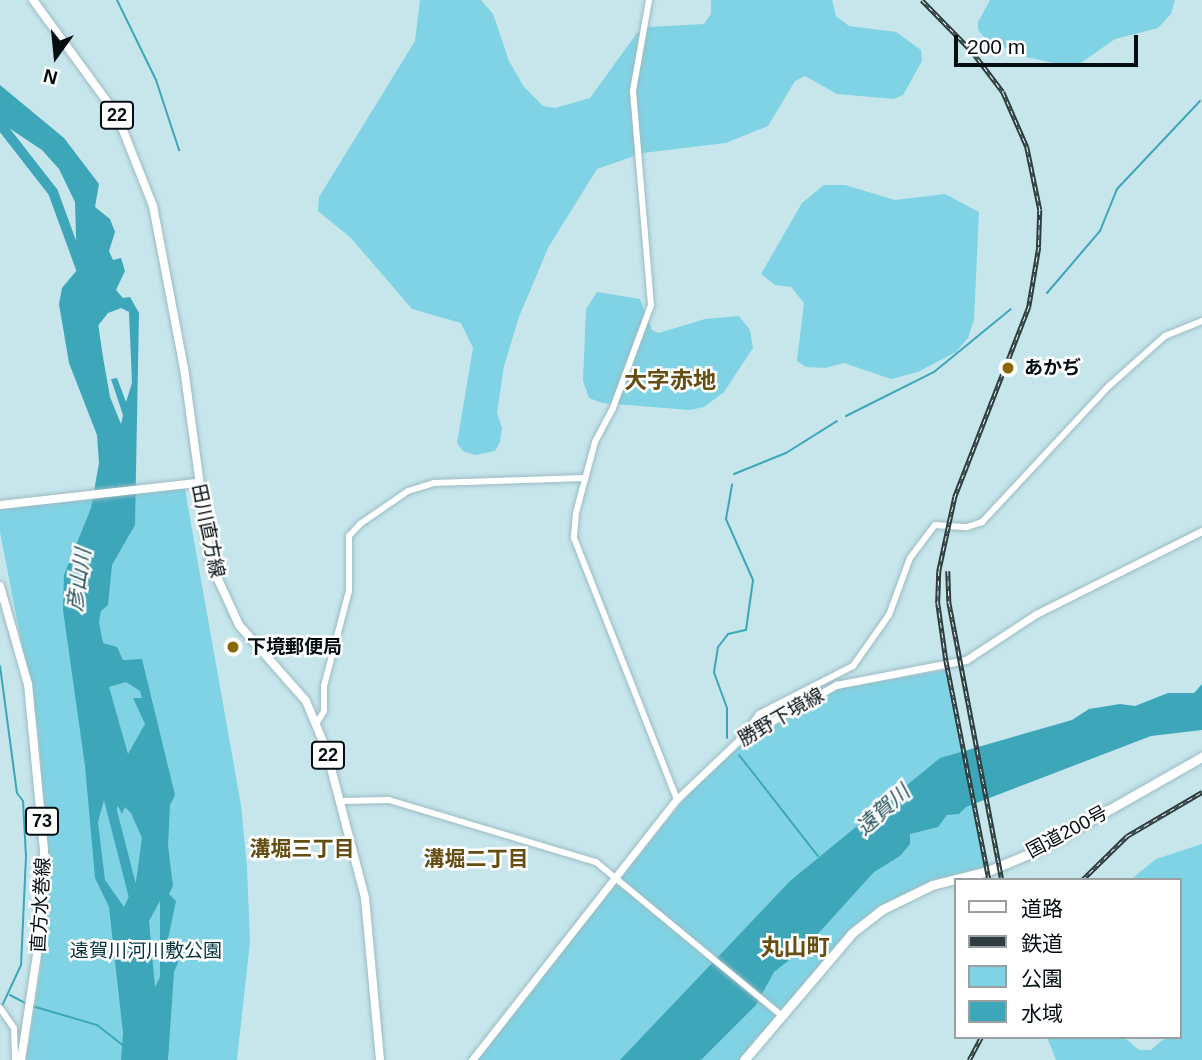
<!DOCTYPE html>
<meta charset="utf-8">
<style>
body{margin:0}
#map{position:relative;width:1202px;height:1060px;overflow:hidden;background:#c6e6ec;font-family:Arial,"Noto Sans JP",sans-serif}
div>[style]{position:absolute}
.green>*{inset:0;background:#80d3e4}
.water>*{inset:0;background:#3da6b9}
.stream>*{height:2px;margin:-1px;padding:0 1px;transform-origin:1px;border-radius:1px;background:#3da6b9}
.river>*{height:10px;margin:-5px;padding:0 5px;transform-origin:5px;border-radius:5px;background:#3da6b9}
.roads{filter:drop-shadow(0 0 2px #9cbbc2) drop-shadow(0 0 2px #9cbbc2)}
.tertiary>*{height:6px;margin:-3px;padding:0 3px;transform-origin:3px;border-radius:3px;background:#fff}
.secondary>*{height:7px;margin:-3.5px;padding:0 3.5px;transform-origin:3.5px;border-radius:3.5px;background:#fff}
.primary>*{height:8px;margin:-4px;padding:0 4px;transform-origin:4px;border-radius:4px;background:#fff}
.trunk>*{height:9px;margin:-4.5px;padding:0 4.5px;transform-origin:4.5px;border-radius:4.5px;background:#fff}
.rail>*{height:4.5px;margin-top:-2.25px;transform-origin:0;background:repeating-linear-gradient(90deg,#fff 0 5px,#2e3d3f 0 10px);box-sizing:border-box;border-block:2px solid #2e3d3f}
.dots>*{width:19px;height:19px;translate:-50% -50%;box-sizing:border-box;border:4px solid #fff;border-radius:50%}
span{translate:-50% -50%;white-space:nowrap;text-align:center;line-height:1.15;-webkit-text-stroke:5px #fff;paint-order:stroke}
.shield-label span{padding:2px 5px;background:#fff;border:2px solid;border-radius:5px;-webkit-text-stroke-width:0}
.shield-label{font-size:18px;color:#040e10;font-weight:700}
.poi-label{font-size:19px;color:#040e10;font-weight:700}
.left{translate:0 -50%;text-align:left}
.street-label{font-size:19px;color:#040e10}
.park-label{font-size:19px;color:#02343d}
.water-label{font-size:21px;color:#28545d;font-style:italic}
.neighbourhood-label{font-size:21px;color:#654e13;font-weight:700}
.quarter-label{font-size:23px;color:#654e13;font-weight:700}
.legend{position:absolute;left:954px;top:878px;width:228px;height:161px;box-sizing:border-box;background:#fff;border:2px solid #9b9f9f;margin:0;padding:9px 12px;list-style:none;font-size:21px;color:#040e10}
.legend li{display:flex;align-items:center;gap:14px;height:35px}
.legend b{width:35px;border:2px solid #9b9f9f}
.north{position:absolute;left:21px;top:21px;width:70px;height:70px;-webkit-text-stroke:5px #fff;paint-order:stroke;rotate:195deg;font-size:19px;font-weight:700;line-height:28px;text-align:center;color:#040e10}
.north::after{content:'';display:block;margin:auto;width:24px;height:32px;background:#040e10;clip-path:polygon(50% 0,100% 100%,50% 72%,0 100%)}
.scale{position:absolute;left:954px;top:35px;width:184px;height:32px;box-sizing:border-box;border:4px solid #040e10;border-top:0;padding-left:9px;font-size:21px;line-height:24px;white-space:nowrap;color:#040e10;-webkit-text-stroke:5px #fff;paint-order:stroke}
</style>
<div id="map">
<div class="green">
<i style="clip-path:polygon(420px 0,481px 0,493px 14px,509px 61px,524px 87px,543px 106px,555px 108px,590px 98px,637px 33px,650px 27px,704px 24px,711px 14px,711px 0,832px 0,836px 16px,849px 26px,896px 32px,921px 50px,922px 61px,903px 95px,894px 99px,837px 94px,805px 76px,795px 81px,768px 126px,726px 143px,643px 153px,597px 169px,548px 248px,519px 317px,504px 366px,497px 413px,502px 428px,500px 442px,495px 451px,475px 455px,463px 451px,457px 443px,473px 348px,461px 323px,412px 309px,351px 238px,318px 211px,319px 197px,415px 41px)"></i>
<i style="clip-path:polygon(990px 0,1175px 0,1171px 14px,1158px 28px,1115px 39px,1078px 65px,1066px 66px,1022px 56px,985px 38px,978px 30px,978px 22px)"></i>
<i style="clip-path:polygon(824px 185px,845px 185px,895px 200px,945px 194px,979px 212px,974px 320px,968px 338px,956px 352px,918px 372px,891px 379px,844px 363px,825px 368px,806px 367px,797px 361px,804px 303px,791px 287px,775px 285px,761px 274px,802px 203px)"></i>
<i style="clip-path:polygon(597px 292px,640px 299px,652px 330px,659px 333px,705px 319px,739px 316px,750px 330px,753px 348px,724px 392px,704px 407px,690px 410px,602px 403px,589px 398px,583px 381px,586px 309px)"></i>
<i style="clip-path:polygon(184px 484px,241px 805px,247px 867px,250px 942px,237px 1060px,26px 1060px,41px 967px,48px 853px,38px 728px,0 532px,0 505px)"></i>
<i style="clip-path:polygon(946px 670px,989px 866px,933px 880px,874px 910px,851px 930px,739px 1060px,475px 1060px,705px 773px,731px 750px,788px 713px,836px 689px)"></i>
<i style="clip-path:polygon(1202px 844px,1202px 1060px,1056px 1060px,1047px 1037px,1124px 1037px,1139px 1050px,1151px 1050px,1166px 1037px,1179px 1037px,1179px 880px,1130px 880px,1156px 859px)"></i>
</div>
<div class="water">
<i style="clip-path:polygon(evenodd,0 85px,64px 138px,99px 184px,95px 207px,110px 219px,115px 232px,109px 251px,113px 260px,121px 258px,125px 271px,116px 290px,123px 298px,130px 297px,139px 313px,135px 525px,112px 565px,108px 605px,101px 611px,99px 622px,103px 643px,117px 647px,123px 660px,142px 659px,175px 795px,170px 805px,168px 846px,173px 886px,169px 894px,176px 901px,168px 939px,172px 939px,178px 963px,174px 972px,168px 1060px,121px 1060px,123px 1033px,109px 907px,95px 878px,85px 766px,63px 610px,64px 575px,91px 508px,99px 463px,97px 435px,69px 363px,59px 304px,62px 288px,77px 270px,75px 202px,59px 169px,42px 150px,0 122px,0 85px,121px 308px,129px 312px,132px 383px,126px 402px,117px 378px,111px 379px,123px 415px,121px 424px,110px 397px,100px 340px,93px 332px,108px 313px,121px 308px,0 85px,126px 682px,140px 691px,142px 698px,133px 698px,145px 724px,128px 754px,109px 687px,126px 682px,0 85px,104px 800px,115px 812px,118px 806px,122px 814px,125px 807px,131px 813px,142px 838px,136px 881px,124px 907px,105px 880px,98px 822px,104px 800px,0 85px,160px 901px,160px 977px,155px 987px,149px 921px,160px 901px)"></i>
<i style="clip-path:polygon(1202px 684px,1202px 730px,1151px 736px,966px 807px,959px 814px,947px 815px,938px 827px,910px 834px,910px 844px,900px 856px,874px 872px,806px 947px,774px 972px,756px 1005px,701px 1060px,620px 1060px,790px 881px,940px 758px,1072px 720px,1089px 709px,1120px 704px,1135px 706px,1168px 693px,1194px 693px)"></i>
</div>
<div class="stream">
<i style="left:117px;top:0;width:89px;rotate:64deg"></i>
<i style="left:156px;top:80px;width:74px;rotate:71.8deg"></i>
<i style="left:1047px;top:293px;width:82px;rotate:-49.5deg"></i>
<i style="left:1100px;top:231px;width:45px;rotate:-68deg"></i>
<i style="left:1117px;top:189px;width:121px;rotate:-46.7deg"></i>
<i style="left:846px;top:416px;width:98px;rotate:-26.6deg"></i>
<i style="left:934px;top:372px;width:99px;rotate:-39.3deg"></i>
<i style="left:734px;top:474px;width:56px;rotate:-22deg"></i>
<i style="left:786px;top:453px;width:60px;rotate:-32.1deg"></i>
<i style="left:0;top:666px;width:128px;rotate:82.4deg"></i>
<i style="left:17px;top:793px;width:10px;rotate:53deg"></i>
<i style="left:23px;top:801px;width:55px;rotate:86.9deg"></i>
<i style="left:26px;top:856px;width:109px;rotate:92.6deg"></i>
<i style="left:21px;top:965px;width:45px;rotate:114.9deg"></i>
<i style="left:727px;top:738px;width:30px;rotate:-90deg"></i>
<i style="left:727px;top:708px;width:38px;rotate:-110deg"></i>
<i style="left:714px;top:672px;width:25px;rotate:-81deg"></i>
<i style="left:718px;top:647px;width:16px;rotate:-52deg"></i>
<i style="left:728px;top:634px;width:18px;rotate:-13deg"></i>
<i style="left:746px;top:630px;width:50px;rotate:-82deg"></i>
<i style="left:753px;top:580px;width:67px;rotate:-113.9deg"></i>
<i style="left:726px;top:519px;width:35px;rotate:-80deg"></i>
<i style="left:739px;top:755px;width:128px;rotate:52deg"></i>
<i style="left:10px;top:995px;width:19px;rotate:28deg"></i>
<i style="left:32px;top:1006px;width:68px;rotate:16.3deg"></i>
<i style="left:97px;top:1025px;width:34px;rotate:38deg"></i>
</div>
<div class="river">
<i style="left:0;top:124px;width:86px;rotate:52.1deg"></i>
<i style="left:53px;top:192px;width:82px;rotate:70deg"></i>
<i style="left:92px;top:316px;width:36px;rotate:82deg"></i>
<i style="left:106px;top:788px;width:121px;rotate:75.6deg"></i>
</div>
<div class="roads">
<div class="tertiary">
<i style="left:649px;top:0;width:92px;rotate:100deg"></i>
<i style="left:633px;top:91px;width:215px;rotate:85.2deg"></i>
<i style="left:651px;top:305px;width:110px;rotate:110.3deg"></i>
<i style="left:613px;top:408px;width:38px;rotate:118deg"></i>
<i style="left:595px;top:442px;width:73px;rotate:105deg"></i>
<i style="left:576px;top:513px;width:25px;rotate:95deg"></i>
<i style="left:574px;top:538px;width:281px;rotate:68.5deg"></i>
<i style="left:316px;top:724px;width:15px;rotate:-58deg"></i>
<i style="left:324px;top:711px;width:25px;rotate:-90deg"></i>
<i style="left:324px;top:686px;width:98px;rotate:-75.3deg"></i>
<i style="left:349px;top:591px;width:55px;rotate:-90deg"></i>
<i style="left:349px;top:536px;width:16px;rotate:-47deg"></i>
<i style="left:360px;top:524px;width:58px;rotate:-34.5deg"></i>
<i style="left:408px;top:491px;width:27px;rotate:-17deg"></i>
<i style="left:434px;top:483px;width:150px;rotate:-1.9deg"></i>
<i style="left:739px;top:740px;width:33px;rotate:-52deg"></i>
<i style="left:759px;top:714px;width:106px;rotate:-27.1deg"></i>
<i style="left:853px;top:666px;width:62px;rotate:-54.8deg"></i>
<i style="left:889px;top:615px;width:61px;rotate:-69.8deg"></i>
<i style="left:910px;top:558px;width:41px;rotate:-52.9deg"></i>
<i style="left:935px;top:525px;width:32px;rotate:4deg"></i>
<i style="left:967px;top:527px;width:16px;rotate:-18deg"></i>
<i style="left:982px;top:522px;width:186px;rotate:-47deg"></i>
<i style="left:1109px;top:386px;width:75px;rotate:-41.8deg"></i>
<i style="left:1165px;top:336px;width:40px;rotate:-22deg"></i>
<i style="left:340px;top:801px;width:49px;rotate:-1.2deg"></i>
<i style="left:389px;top:800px;width:216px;rotate:16.7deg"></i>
<i style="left:596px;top:862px;width:240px;rotate:39.6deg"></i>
<i style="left:0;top:1008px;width:24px;rotate:55deg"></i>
<i style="left:14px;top:1028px;width:32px;rotate:88deg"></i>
</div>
<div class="secondary">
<i style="left:472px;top:1060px;width:332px;rotate:-51.9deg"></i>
<i style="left:677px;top:799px;width:86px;rotate:-43.6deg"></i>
<i style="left:739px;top:740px;width:112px;rotate:-29.6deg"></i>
<i style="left:836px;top:685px;width:132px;rotate:-10.9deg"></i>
<i style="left:966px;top:660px;width:84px;rotate:-33.3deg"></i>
<i style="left:1036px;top:614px;width:186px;rotate:-26.6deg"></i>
</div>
<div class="primary">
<i style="left:33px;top:0;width:142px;rotate:53.9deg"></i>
<i style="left:117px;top:115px;width:98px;rotate:68.4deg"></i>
<i style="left:153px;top:206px;width:165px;rotate:79.2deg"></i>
<i style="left:184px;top:368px;width:198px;rotate:82.2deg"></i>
<i style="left:211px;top:564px;width:67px;rotate:65.3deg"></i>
<i style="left:239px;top:625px;width:101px;rotate:48.6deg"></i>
<i style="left:306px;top:701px;width:52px;rotate:67.4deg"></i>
<i style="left:326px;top:749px;width:154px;rotate:75.3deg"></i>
<i style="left:365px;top:898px;width:163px;rotate:84.7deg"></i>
<i style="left:0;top:505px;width:198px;rotate:-6.4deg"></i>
<i style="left:0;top:586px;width:102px;rotate:74.1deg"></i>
<i style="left:28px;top:684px;width:167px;rotate:84.5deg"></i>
<i style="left:44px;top:850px;width:78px;rotate:92.2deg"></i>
<i style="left:41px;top:928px;width:134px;rotate:98.6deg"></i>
</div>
<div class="trunk">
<i style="left:744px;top:1060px;width:167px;rotate:-49.6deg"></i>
<i style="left:852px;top:933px;width:37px;rotate:-38deg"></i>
<i style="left:881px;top:910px;width:57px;rotate:-26.1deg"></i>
<i style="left:932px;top:885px;width:58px;rotate:-14deg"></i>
<i style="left:988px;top:871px;width:54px;rotate:-22.8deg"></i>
<i style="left:1038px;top:850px;width:189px;rotate:-29.6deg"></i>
</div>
</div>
<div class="rail">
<i style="left:922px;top:0;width:71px;rotate:45.6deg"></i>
<i style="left:972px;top:51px;width:51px;rotate:52.9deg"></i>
<i style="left:1003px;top:92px;width:60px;rotate:66.4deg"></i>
<i style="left:1027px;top:147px;width:64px;rotate:78.3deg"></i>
<i style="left:1040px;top:210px;width:37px;rotate:92deg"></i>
<i style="left:1039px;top:247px;width:61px;rotate:99.5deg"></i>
<i style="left:1029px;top:307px;width:204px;rotate:111.3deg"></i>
<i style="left:955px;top:497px;width:76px;rotate:102.2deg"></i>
<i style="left:939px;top:571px;width:32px;rotate:92deg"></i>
<i style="left:938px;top:603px;width:58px;rotate:82deg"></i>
<i style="left:946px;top:660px;width:224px;rotate:78.9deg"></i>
<i style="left:948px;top:571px;width:31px;rotate:88deg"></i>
<i style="left:949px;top:602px;width:283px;rotate:79.2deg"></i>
<i style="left:1082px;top:880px;width:63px;rotate:-44.4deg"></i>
<i style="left:1127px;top:836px;width:87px;rotate:-30.4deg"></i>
<i style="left:969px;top:1060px;width:26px;rotate:-62deg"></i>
</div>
<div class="dots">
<i style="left:1008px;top:368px;background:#886704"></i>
<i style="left:233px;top:647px;background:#886704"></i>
</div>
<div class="shield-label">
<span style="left:117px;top:115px">22</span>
<span style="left:328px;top:755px">22</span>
<span style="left:42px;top:821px">73</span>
</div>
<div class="poi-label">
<span class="left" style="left:1024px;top:368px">あかぢ</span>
<span class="left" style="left:247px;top:647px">下境郵便局</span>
</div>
<div class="street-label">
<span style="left:208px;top:531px;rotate:78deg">田川直方線</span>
<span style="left:781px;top:717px;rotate:-30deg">勝野下境線</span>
<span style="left:1067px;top:832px;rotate:-28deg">国道200号</span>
<span style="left:41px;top:905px;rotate:-87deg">直方水巻線</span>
</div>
<div class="park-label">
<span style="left:146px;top:951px">遠賀川河川敷公園</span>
</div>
<div class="water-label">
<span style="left:79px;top:580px;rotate:-82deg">彦山川</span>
<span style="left:883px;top:810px;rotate:-42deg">遠賀川</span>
</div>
<div class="neighbourhood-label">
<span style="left:302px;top:849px">溝堀三丁目</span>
<span style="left:476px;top:859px">溝堀二丁目</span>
</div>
<div class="quarter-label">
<span style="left:670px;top:380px">大字赤地</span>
<span style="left:795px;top:947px">丸山町</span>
</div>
<ul class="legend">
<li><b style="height:9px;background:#fff"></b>道路</li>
<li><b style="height:9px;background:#2e3d3f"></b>鉄道</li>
<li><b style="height:19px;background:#80d3e4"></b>公園</li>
<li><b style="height:19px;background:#3da6b9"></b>水域</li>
</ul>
<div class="north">N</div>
<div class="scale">200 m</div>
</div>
